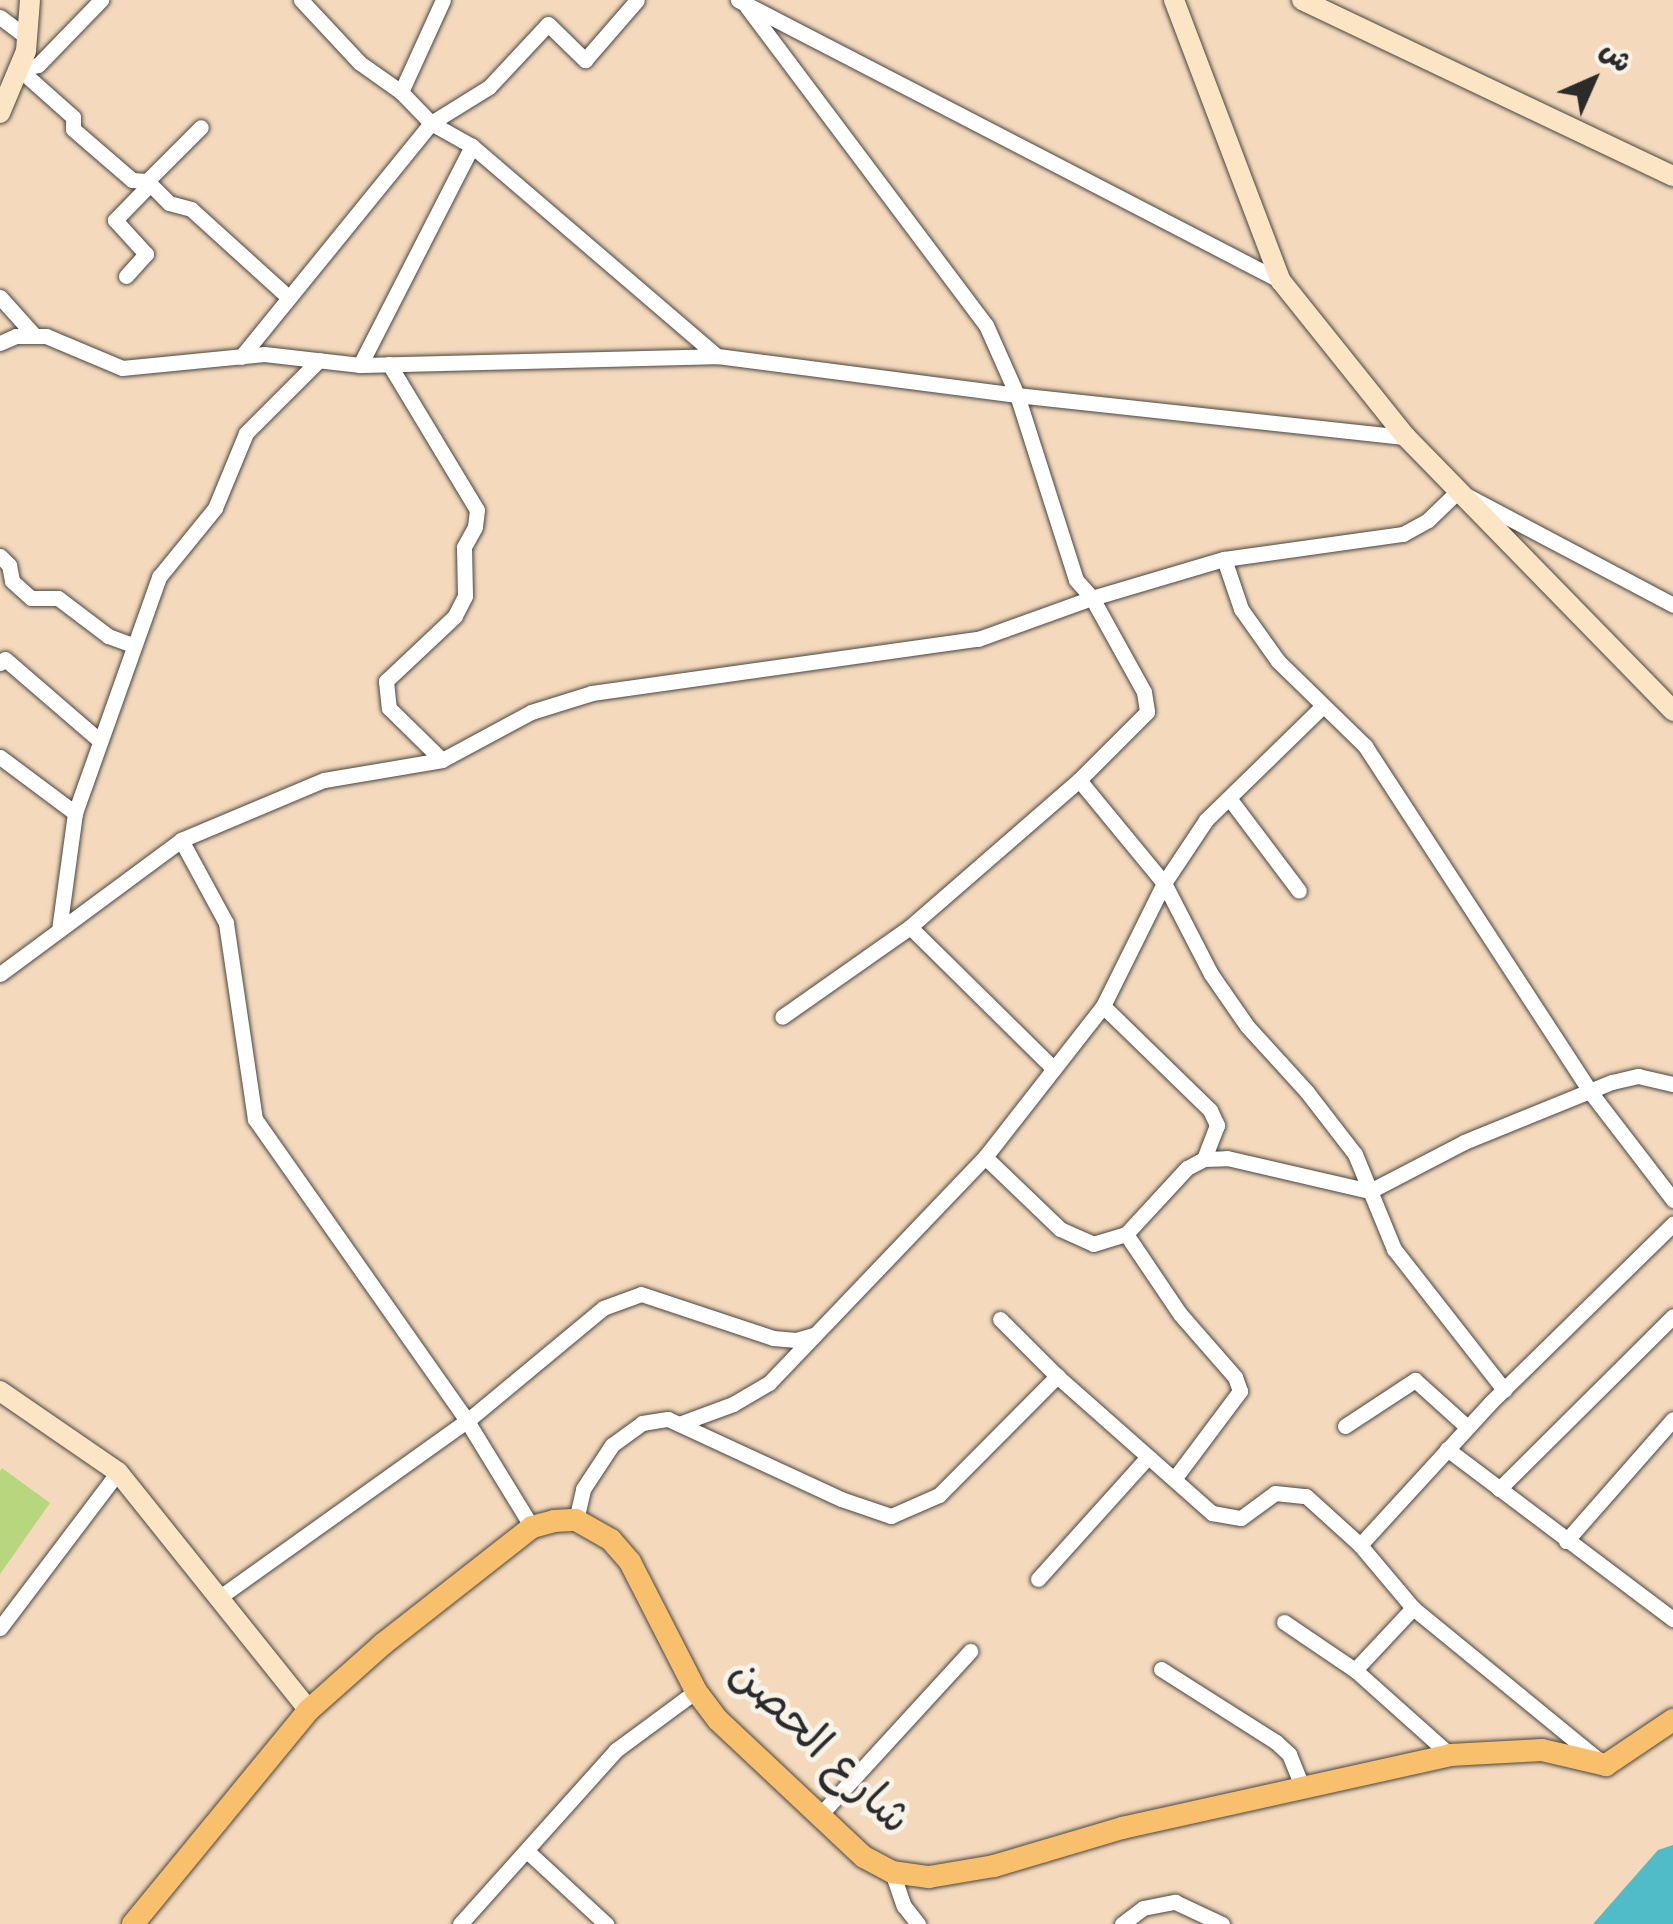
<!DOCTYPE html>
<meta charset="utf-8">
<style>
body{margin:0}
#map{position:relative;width:1673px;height:1924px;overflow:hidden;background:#f4d9bc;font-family:"Indie Flower","Playpen Sans Arabic",sans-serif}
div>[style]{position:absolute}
.green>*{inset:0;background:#b8d67d}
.water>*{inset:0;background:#4fbcc7}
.roads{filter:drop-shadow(0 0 2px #494541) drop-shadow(0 0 2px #494541)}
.street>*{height:15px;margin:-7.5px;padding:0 7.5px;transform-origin:7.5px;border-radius:7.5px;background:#fff}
.secondary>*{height:20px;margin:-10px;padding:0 10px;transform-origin:10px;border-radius:10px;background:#fce5c4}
.primary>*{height:22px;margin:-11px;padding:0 11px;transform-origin:11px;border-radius:11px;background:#f8bf6c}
span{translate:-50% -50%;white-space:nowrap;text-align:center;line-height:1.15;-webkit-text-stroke:10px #f7f3e8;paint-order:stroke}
.street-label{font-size:45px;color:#2b2b2b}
.north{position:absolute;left:1543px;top:30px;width:100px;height:100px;-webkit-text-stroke:8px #f7f3e8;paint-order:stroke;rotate:45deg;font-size:28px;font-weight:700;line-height:40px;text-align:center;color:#2b2b2b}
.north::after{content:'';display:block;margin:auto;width:35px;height:45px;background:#2b2b2b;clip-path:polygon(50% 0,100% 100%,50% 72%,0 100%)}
</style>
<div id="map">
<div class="green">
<i style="clip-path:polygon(2px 1468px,50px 1503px,0 1574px,0 1471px)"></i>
</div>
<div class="water">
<i style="clip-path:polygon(1673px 1845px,1673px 1924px,1593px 1924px,1658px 1850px)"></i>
</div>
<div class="roads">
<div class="street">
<i style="left:301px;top:0;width:86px;rotate:46.9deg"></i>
<i style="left:360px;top:63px;width:50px;rotate:35.3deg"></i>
<i style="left:401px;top:92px;width:43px;rotate:45.9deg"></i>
<i style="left:431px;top:123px;width:47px;rotate:29.3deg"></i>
<i style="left:472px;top:146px;width:323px;rotate:40.6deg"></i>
<i style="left:738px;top:0;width:611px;rotate:27.36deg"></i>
<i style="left:747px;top:7px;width:398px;rotate:53.1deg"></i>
<i style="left:986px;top:325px;width:77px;rotate:66.1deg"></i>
<i style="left:1017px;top:395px;width:194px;rotate:72.3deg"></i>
<i style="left:1076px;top:580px;width:24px;rotate:48deg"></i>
<i style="left:1092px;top:598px;width:107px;rotate:61deg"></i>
<i style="left:1144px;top:692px;width:20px;rotate:81deg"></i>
<i style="left:1147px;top:712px;width:96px;rotate:135deg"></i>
<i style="left:1079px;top:780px;width:224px;rotate:139deg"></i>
<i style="left:910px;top:927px;width:156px;rotate:144.9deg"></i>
<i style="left:0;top:17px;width:34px;rotate:37deg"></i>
<i style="left:19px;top:69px;width:72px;rotate:41.6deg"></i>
<i style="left:73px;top:117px;width:12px;rotate:90deg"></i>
<i style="left:73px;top:129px;width:78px;rotate:40.8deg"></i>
<i style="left:132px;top:180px;width:15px;rotate:4deg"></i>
<i style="left:147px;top:181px;width:31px;rotate:45deg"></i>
<i style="left:169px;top:203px;width:23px;rotate:15deg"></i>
<i style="left:191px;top:209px;width:132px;rotate:42.2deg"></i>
<i style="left:19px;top:69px;width:19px;rotate:-12deg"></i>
<i style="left:38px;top:65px;width:91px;rotate:-45.9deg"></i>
<i style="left:401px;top:92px;width:101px;rotate:-65.5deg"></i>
<i style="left:147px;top:181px;width:76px;rotate:-45deg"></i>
<i style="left:126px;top:276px;width:30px;rotate:-48deg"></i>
<i style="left:146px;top:254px;width:46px;rotate:-132.4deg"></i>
<i style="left:115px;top:220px;width:50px;rotate:-45.8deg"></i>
<i style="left:0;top:297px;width:52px;rotate:48.1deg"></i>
<i style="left:0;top:343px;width:17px;rotate:-24deg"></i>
<i style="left:16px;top:336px;width:30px"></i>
<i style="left:46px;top:336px;width:82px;rotate:22.8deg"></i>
<i style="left:122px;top:368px;width:143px;rotate:-5.6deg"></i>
<i style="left:264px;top:354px;width:97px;rotate:6.5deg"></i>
<i style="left:360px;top:365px;width:357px;rotate:-1.4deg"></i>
<i style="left:717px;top:356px;width:303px;rotate:7.4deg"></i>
<i style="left:1017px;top:395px;width:391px;rotate:6.2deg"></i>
<i style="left:241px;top:357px;width:301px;rotate:-50.9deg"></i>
<i style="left:431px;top:123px;width:68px;rotate:-31.8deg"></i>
<i style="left:489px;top:87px;width:86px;rotate:-46.9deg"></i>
<i style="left:548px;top:24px;width:52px;rotate:44.2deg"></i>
<i style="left:585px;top:60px;width:79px;rotate:-49.1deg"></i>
<i style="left:389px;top:364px;width:170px;rotate:58.9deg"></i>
<i style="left:477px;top:510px;width:17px;rotate:97deg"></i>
<i style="left:475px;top:527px;width:23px;rotate:119deg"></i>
<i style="left:464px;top:547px;width:49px;rotate:88.8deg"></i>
<i style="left:465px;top:596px;width:22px;rotate:117deg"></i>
<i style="left:455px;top:616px;width:95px;rotate:136.7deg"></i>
<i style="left:386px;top:681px;width:27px;rotate:84deg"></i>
<i style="left:389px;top:708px;width:74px;rotate:44.5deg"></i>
<i style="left:360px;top:365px;width:246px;rotate:-62.9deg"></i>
<i style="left:0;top:556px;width:13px;rotate:45deg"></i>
<i style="left:9px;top:565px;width:16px;rotate:79deg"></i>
<i style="left:12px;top:581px;width:25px;rotate:42deg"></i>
<i style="left:31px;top:598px;width:27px"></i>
<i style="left:58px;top:598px;width:63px;rotate:37.2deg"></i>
<i style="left:108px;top:636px;width:27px;rotate:20deg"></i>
<i style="left:1224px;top:559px;width:53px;rotate:71.2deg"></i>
<i style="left:1241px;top:609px;width:64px;rotate:54.6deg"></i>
<i style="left:1278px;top:661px;width:122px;rotate:44.3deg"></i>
<i style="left:1365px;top:746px;width:414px;rotate:56.9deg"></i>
<i style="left:1591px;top:1093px;width:135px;rotate:52.5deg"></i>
<i style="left:0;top:663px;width:6px;rotate:-39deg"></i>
<i style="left:5px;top:659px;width:125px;rotate:40.8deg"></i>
<i style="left:0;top:757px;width:94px;rotate:36.7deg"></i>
<i style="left:1079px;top:780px;width:134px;rotate:50.5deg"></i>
<i style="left:1164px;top:883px;width:102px;rotate:62.7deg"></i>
<i style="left:1211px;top:974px;width:63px;rotate:55.3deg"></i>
<i style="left:1247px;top:1026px;width:89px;rotate:47.7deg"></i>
<i style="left:1307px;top:1092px;width:78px;rotate:52.3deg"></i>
<i style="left:1355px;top:1154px;width:103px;rotate:67.7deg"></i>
<i style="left:1394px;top:1249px;width:179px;rotate:52deg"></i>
<i style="left:1229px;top:798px;width:116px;rotate:53deg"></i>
<i style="left:181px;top:840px;width:94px;rotate:61.5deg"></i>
<i style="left:226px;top:923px;width:198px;rotate:81.6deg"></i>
<i style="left:255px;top:1119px;width:369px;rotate:54.9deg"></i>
<i style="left:467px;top:1421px;width:124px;rotate:58.5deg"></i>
<i style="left:910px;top:927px;width:202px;rotate:44.6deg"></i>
<i style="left:59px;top:930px;width:118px;rotate:-82.2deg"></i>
<i style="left:75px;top:813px;width:251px;rotate:-70.4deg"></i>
<i style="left:159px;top:577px;width:89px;rotate:-50.9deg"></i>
<i style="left:215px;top:508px;width:81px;rotate:-67.5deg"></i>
<i style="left:246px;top:433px;width:103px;rotate:-45deg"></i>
<i style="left:0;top:974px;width:225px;rotate:-36.5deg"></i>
<i style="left:181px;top:840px;width:155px;rotate:-22.8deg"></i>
<i style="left:324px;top:780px;width:120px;rotate:-9.6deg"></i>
<i style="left:442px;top:760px;width:101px;rotate:-28.3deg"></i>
<i style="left:531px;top:712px;width:64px;rotate:-17.3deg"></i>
<i style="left:592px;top:693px;width:390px;rotate:-8deg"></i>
<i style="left:978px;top:639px;width:121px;rotate:-19.8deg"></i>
<i style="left:1092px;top:598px;width:138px;rotate:-16.5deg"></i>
<i style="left:1224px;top:559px;width:181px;rotate:-8deg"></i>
<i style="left:1403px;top:534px;width:29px;rotate:-29deg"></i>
<i style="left:1428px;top:520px;width:42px;rotate:-44deg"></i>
<i style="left:1458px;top:491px;width:243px;rotate:27.9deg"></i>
<i style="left:1103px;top:1006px;width:149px;rotate:44.2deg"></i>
<i style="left:1210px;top:1110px;width:17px;rotate:65deg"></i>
<i style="left:1217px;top:1125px;width:36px;rotate:111deg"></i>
<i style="left:985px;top:1157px;width:104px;rotate:43.8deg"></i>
<i style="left:1060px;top:1229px;width:36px;rotate:24deg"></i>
<i style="left:1093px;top:1244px;width:34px;rotate:-17deg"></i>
<i style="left:1126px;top:1234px;width:90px;rotate:-47.3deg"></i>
<i style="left:1187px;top:1168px;width:19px;rotate:-28deg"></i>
<i style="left:1204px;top:1159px;width:23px;rotate:-2deg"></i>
<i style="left:1227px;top:1158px;width:147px;rotate:13deg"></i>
<i style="left:1370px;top:1191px;width:106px;rotate:-27.5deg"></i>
<i style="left:1464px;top:1142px;width:160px;rotate:-22.1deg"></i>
<i style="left:1612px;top:1082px;width:27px;rotate:-13deg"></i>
<i style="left:1638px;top:1076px;width:36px;rotate:13deg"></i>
<i style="left:1126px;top:1234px;width:97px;rotate:56deg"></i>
<i style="left:1180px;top:1314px;width:84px;rotate:48.9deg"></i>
<i style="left:1235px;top:1377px;width:15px;rotate:70deg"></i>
<i style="left:1240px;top:1391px;width:109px;rotate:126.8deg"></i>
<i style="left:1000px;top:1319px;width:81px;rotate:45deg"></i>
<i style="left:1057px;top:1376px;width:207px;rotate:41.5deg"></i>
<i style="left:1212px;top:1513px;width:29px;rotate:10deg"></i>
<i style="left:1241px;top:1518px;width:42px;rotate:-36.3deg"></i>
<i style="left:1275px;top:1493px;width:31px;rotate:6deg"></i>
<i style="left:1306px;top:1496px;width:73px;rotate:42.2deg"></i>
<i style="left:1360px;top:1545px;width:82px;rotate:49.9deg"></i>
<i style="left:1413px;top:1608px;width:240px;rotate:39.3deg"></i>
<i style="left:679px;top:1424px;width:58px;rotate:-20.3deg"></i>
<i style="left:733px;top:1404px;width:42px;rotate:-30.3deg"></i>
<i style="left:769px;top:1383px;width:313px;rotate:-46.3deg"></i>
<i style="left:985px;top:1157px;width:192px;rotate:-52deg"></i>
<i style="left:1103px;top:1006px;width:137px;rotate:-63.6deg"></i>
<i style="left:1164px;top:883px;width:76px;rotate:-56.3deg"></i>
<i style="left:1206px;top:820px;width:163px;rotate:-44.3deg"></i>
<i style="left:1345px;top:1426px;width:84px;rotate:-33.3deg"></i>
<i style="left:1415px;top:1380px;width:70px;rotate:42.1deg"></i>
<i style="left:1447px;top:1449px;width:283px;rotate:37deg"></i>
<i style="left:1499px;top:1489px;width:245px;rotate:-44.8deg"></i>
<i style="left:576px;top:1520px;width:32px;rotate:-77deg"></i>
<i style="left:583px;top:1489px;width:53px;rotate:-56.6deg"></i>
<i style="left:612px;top:1445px;width:37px;rotate:-36deg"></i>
<i style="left:642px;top:1423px;width:26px;rotate:-9deg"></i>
<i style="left:668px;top:1419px;width:191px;rotate:24.8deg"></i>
<i style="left:841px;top:1499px;width:53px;rotate:18.8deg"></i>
<i style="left:891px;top:1516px;width:52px;rotate:-23.6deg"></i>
<i style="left:939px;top:1495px;width:168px;rotate:-45.2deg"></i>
<i style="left:1566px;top:1541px;width:162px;rotate:-48.7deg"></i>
<i style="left:1360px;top:1545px;width:194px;rotate:-47.5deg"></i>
<i style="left:1491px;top:1402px;width:255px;rotate:-44.4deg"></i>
<i style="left:1038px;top:1579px;width:163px;rotate:-48deg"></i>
<i style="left:217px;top:1599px;width:307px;rotate:-35.5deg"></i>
<i style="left:467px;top:1421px;width:177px;rotate:-39.7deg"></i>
<i style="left:603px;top:1308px;width:40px;rotate:-20.2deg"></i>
<i style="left:641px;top:1294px;width:139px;rotate:18.4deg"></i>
<i style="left:773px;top:1338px;width:23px;rotate:5deg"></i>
<i style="left:796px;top:1340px;width:19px;rotate:-16deg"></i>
<i style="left:1284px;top:1622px;width:86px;rotate:34.1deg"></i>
<i style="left:1355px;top:1670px;width:127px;rotate:41.8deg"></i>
<i style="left:0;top:1628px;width:196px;rotate:-52.9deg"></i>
<i style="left:1161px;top:1669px;width:136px;rotate:32.4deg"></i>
<i style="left:1276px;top:1742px;width:18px;rotate:43deg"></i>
<i style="left:1289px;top:1754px;width:37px;rotate:68deg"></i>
<i style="left:1355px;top:1670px;width:85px;rotate:-46.9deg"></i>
<i style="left:819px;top:1816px;width:224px;rotate:-47.5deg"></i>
<i style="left:527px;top:1851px;width:108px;rotate:42.7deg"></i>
<i style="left:892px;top:1872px;width:36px;rotate:71deg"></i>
<i style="left:904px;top:1906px;width:23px;rotate:52deg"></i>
<i style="left:460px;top:1924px;width:234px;rotate:-48.1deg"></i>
<i style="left:616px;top:1750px;width:99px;rotate:-36.4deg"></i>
<i style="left:1122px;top:1924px;width:26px;rotate:-37deg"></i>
<i style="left:1143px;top:1908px;width:33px;rotate:-11deg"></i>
<i style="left:1175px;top:1902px;width:52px;rotate:25.1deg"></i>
</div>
<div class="secondary">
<i style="left:1174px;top:0;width:301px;rotate:69.2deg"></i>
<i style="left:1281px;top:281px;width:200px;rotate:51.3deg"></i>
<i style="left:1406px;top:437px;width:383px;rotate:45.7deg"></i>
<i style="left:1302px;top:0;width:411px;rotate:25.4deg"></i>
<i style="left:0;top:113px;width:67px;rotate:-67.2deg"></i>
<i style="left:26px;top:51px;width:51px;rotate:-85.5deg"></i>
<i style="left:0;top:1391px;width:143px;rotate:34.5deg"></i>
<i style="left:118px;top:1472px;width:305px;rotate:51.3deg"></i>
</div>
<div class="primary">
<i style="left:133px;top:1924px;width:277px;rotate:-50.6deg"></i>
<i style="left:309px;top:1710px;width:99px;rotate:-41.7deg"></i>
<i style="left:383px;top:1644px;width:189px;rotate:-38.1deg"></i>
<i style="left:532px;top:1527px;width:23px;rotate:-15deg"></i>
<i style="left:554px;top:1521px;width:22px;rotate:-3deg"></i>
<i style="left:576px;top:1520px;width:40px;rotate:29.7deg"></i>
<i style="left:611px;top:1540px;width:29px;rotate:49deg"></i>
<i style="left:630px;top:1562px;width:145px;rotate:62.9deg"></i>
<i style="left:696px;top:1691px;width:36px;rotate:53deg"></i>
<i style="left:718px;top:1720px;width:200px;rotate:43.2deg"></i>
<i style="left:864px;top:1857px;width:32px;rotate:28deg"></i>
<i style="left:892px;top:1872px;width:37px;rotate:8deg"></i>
<i style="left:929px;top:1877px;width:66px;rotate:-9.6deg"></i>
<i style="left:994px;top:1866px;width:134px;rotate:-16.5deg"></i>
<i style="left:1122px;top:1828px;width:336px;rotate:-12.5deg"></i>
<i style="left:1450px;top:1755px;width:92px;rotate:-3.1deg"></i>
<i style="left:1542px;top:1750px;width:66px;rotate:13.2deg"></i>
<i style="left:1606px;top:1765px;width:81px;rotate:-33.9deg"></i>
</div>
</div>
<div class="street-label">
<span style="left:818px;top:1748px;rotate:44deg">شارع الحصن</span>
</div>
<div class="north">ش</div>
</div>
